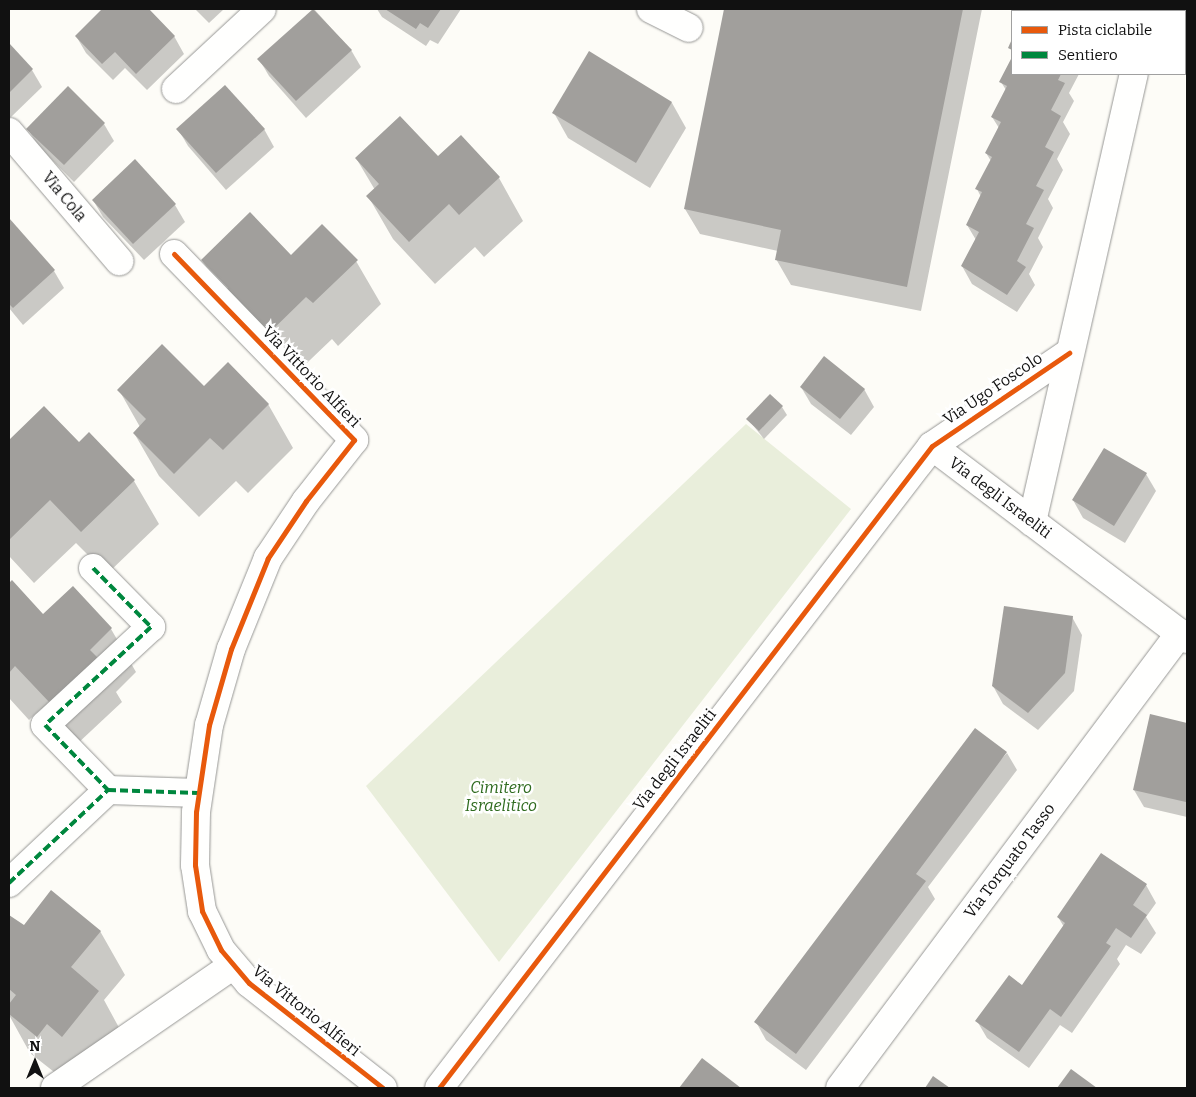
<!DOCTYPE html>
<style>
body{margin:0}
#map{position:relative;width:1196px;height:1097px;overflow:hidden;background:#fdfcf7;font-family:Bitter,serif}
div>[style]{position:absolute}
.cemetery>*{inset:0;background:#e9eedb}
.shadow>*{inset:0;background:#0003}
.building>*{inset:0;background:#a19f9c}
.roads{filter:drop-shadow(0 0 1px #979795) drop-shadow(0 0 1px #979795)}
.minor>*{height:28px;margin:-14px;padding:0 14px;transform-origin:14px;border-radius:14px;background:#fffffe}
.quiet>*{height:4px;margin-top:-2px;transform-origin:0;background:repeating-linear-gradient(90deg,#00873e 0 8px,transparent 0 12px)}
.cycleway>*{height:5px;margin:-2.5px;padding:0 2.5px;transform-origin:2.5px;border-radius:2.5px;background:#e8590c}
span{translate:-50% -50%;white-space:nowrap;text-align:center;line-height:1.15;-webkit-text-stroke:5px #fff;paint-order:stroke}
.street-label{font-size:16px;color:#111}
.park-label{font-size:16px;color:#2f6b1f;font-style:italic}
.frame{position:absolute;inset:0;border:10px solid #111;pointer-events:none}
.legend{position:absolute;left:1011px;top:10px;width:175px;height:65px;box-sizing:border-box;background:#fff;border:1px solid #a0a0a0;margin:0;padding:6px 9px;list-style:none;font-size:15px;color:#111}
.legend li{display:flex;align-items:center;gap:10px;height:25px}
.legend b{width:25px;border:1px solid #a0a0a0}
.north{position:absolute;left:10px;top:1037px;width:50px;height:50px;-webkit-text-stroke:4px #fff;paint-order:stroke;rotate:0deg;font-size:14px;font-weight:700;line-height:20px;text-align:center;color:#111}
.north::after{content:'';display:block;margin:auto;width:18px;height:22px;background:#111;clip-path:polygon(50% 0,100% 100%,50% 72%,0 100%)}
</style>
<div id="map">
<div class="cemetery">
<i style="clip-path:polygon(746px 424px,851px 509px,499px 962px,366px 786px)"></i>
</div>
<div class="shadow">
<i style="clip-path:polygon(104px 9px,147px 9px,174px 36px,184px 54px,147px 90px,125px 68px,113px 80px,86px 53px,76px 36px)"></i>
<i style="clip-path:polygon(195px 9px,224px 9px,209px 23px)"></i>
<i style="clip-path:polygon(314px 9px,351px 50px,361px 67px,306px 118px,269px 76px,259px 59px)"></i>
<i style="clip-path:polygon(377px 9px,461px 9px,438px 44px,430px 40px,426px 46px,382px 17px)"></i>
<i style="clip-path:polygon(726px 9px,982px 9px,921px 311px,791px 285px,776px 259px,778px 251px,700px 234px,685px 209px)"></i>
<i style="clip-path:polygon(1019px 9px,1091px 9px,1017px 11px)"></i>
<i style="clip-path:polygon(1160px 9px,1187px 9px,1187px 64px,1185px 11px,1159px 11px)"></i>
<i style="clip-path:polygon(9px 45px,32px 70px,42px 87px,10px 118px)"></i>
<i style="clip-path:polygon(1012px 60px,1012px 74px,1079px 74px,1069px 93px,1074px 101px,1063px 122px,1070px 134px,1057px 159px,1063px 170px,1048px 199px,1053px 208px,1038px 238px,1043px 247px,1029px 274px,1035px 285px,1017px 312px,972px 284px,962px 266px,976px 240px,967px 225px,981px 197px,977px 189px,991px 161px,986px 153px,999px 128px,992px 117px,1006px 90px,1001px 82px)"></i>
<i style="clip-path:polygon(672px 103px,686px 128px,650px 188px,568px 138px,554px 113px)"></i>
<i style="clip-path:polygon(104px 124px,114px 141px,74px 182px,38px 146px,28px 129px)"></i>
<i style="clip-path:polygon(178px 129px,264px 129px,274px 147px,226px 190px,188px 146px)"></i>
<i style="clip-path:polygon(356px 158px,438px 158px,499px 178px,523px 221px,484px 257px,475px 247px,435px 284px,393px 239px,368px 196px,375px 190px)"></i>
<i style="clip-path:polygon(134px 161px,175px 205px,185px 222px,144px 260px,103px 217px,93px 200px)"></i>
<i style="clip-path:polygon(9px 219px,54px 271px,64px 288px,23px 325px,9px 308px)"></i>
<i style="clip-path:polygon(291px 257px,356px 261px,381px 304px,338px 346px,332px 339px,288px 381px,223px 295px,202px 260px)"></i>
<i style="clip-path:polygon(801px 387px,864px 389px,874px 407px,851px 435px,811px 404px)"></i>
<i style="clip-path:polygon(204px 388px,268px 404px,293px 448px,248px 493px,236px 481px,199px 517px,159px 476px,134px 433px,140px 427px,119px 390px)"></i>
<i style="clip-path:polygon(782px 407px,787px 415px,764px 439px,748px 419px)"></i>
<i style="clip-path:polygon(44px 408px,78px 444px,134px 481px,159px 524px,107px 574px,76px 543px,34px 583px,9px 556px,9px 442px)"></i>
<i style="clip-path:polygon(1146px 474px,1156px 491px,1125px 543px,1083px 518px,1073px 500px)"></i>
<i style="clip-path:polygon(12px 582px,43px 615px,72px 588px,111px 629px,136px 672px,116px 692px,122px 702px,76px 745px,41px 709px,29px 720px,9px 698px,9px 585px)"></i>
<i style="clip-path:polygon(1072px 617px,1082px 635px,1074px 691px,1038px 730px,1003px 704px,993px 686px)"></i>
<i style="clip-path:polygon(1151px 715px,1187px 724px,1187px 817px,1144px 807px,1134px 790px)"></i>
<i style="clip-path:polygon(1007px 753px,1017px 770px,928px 887px,935px 899px,806px 1070px,766px 1040px,756px 1022px)"></i>
<i style="clip-path:polygon(1101px 854px,1146px 885px,1156px 903px,1146px 917px,1156px 933px,1141px 954px,1126px 945px,1117px 959px,1120px 964px,1072px 1033px,1060px 1025px,1029px 1068px,987px 1038px,977px 1021px,1023px 987px,1064px 927px,1058px 917px)"></i>
<i style="clip-path:polygon(10px 916px,24px 927px,100px 931px,125px 975px,104px 1000px,123px 1035px,63px 1079px,30px 1053px,9px 1015px)"></i>
<i style="clip-path:polygon(703px 1060px,739px 1088px,681px 1088px)"></i>
</div>
<div class="building">
<i style="clip-path:polygon(102px 9px,149px 9px,175px 36px,136px 74px,115px 52px,102px 64px,75px 36px)"></i>
<i style="clip-path:polygon(313px 9px,352px 50px,296px 101px,257px 59px)"></i>
<i style="clip-path:polygon(385px 9px,441px 9px,428px 28px,420px 23px,416px 29px)"></i>
<i style="clip-path:polygon(724px 9px,963px 9px,907px 287px,775px 260px,781px 230px,684px 209px)"></i>
<i style="clip-path:polygon(1017px 9px,1072px 9px,1076px 11px,1016px 11px)"></i>
<i style="clip-path:polygon(1158px 9px,1187px 9px,1187px 41px,1185px 11px,1158px 11px)"></i>
<i style="clip-path:polygon(1012px 39px,1012px 50px,1008px 48px)"></i>
<i style="clip-path:polygon(9px 43px,33px 69px,9px 93px)"></i>
<i style="clip-path:polygon(589px 51px,672px 102px,636px 163px,552px 113px)"></i>
<i style="clip-path:polygon(1012px 57px,1012px 74px,1061px 74px,1058px 80px,1065px 83px,1051px 110px,1061px 116px,1045px 147px,1054px 152px,1036px 186px,1044px 190px,1026px 224px,1034px 228px,1017px 261px,1026px 267px,1007px 295px,961px 266px,979px 232px,966px 225px,982px 192px,975px 189px,992px 157px,985px 153px,1001px 122px,991px 117px,1007px 86px,999px 82px)"></i>
<i style="clip-path:polygon(225px 85px,265px 129px,216px 173px,176px 129px)"></i>
<i style="clip-path:polygon(68px 86px,105px 123px,64px 165px,26px 129px)"></i>
<i style="clip-path:polygon(400px 116px,438px 156px,461px 135px,500px 177px,459px 215px,449px 204px,409px 242px,366px 196px,379px 184px,355px 158px)"></i>
<i style="clip-path:polygon(135px 159px,176px 204px,133px 244px,92px 200px)"></i>
<i style="clip-path:polygon(250px 212px,291px 255px,322px 224px,358px 260px,313px 303px,306px 297px,263px 339px,221px 295px,228px 288px,201px 260px)"></i>
<i style="clip-path:polygon(9px 218px,55px 270px,13px 308px,9px 304px)"></i>
<i style="clip-path:polygon(162px 344px,204px 386px,228px 362px,269px 404px,223px 450px,210px 438px,174px 474px,133px 433px,146px 419px,117px 390px)"></i>
<i style="clip-path:polygon(824px 356px,865px 389px,840px 419px,800px 387px)"></i>
<i style="clip-path:polygon(770px 394px,783px 406px,759px 431px,746px 419px)"></i>
<i style="clip-path:polygon(44px 406px,79px 442px,89px 432px,135px 480px,81px 532px,50px 500px,9px 540px,9px 440px)"></i>
<i style="clip-path:polygon(1104px 448px,1147px 473px,1114px 526px,1072px 500px)"></i>
<i style="clip-path:polygon(12px 580px,43px 614px,73px 586px,112px 628px,90px 650px,98px 658px,50px 703px,15px 666px,9px 673px,9px 583px)"></i>
<i style="clip-path:polygon(1004px 606px,1073px 616px,1065px 673px,1028px 713px,992px 686px)"></i>
<i style="clip-path:polygon(1150px 714px,1187px 723px,1186px 802px,1133px 790px)"></i>
<i style="clip-path:polygon(975px 728px,1007px 752px,916px 874px,926px 881px,796px 1054px,754px 1022px)"></i>
<i style="clip-path:polygon(1101px 853px,1147px 884px,1133px 905px,1147px 915px,1131px 938px,1116px 928px,1106px 943px,1111px 946px,1061px 1017px,1050px 1009px,1019px 1052px,975px 1021px,1009px 975px,1022px 985px,1065px 923px,1057px 917px)"></i>
<i style="clip-path:polygon(51px 890px,101px 931px,71px 967px,99px 991px,62px 1037px,47px 1024px,37px 1037px,9px 1014px,9px 1004px,16px 995px,9px 989px,9px 915px,24px 925px)"></i>
<i style="clip-path:polygon(702px 1058px,741px 1088px,679px 1088px)"></i>
<i style="clip-path:polygon(1071px 1069px,1097px 1088px,1057px 1088px)"></i>
<i style="clip-path:polygon(933px 1076px,950px 1088px,925px 1088px)"></i>
</div>
<div class="roads">
<div class="minor">
<i style="left:651px;top:9px;width:42px;rotate:26.6deg"></i>
<i style="left:1149px;top:11px;width:2px;rotate:-63deg"></i>
<i style="left:176px;top:89px;width:117px;rotate:-42.9deg"></i>
<i style="left:9px;top:132px;width:170px;rotate:49.5deg"></i>
<i style="left:174px;top:254px;width:259px;rotate:45.9deg"></i>
<i style="left:354px;top:440px;width:78px;rotate:128.2deg"></i>
<i style="left:306px;top:501px;width:69px;rotate:123.7deg"></i>
<i style="left:268px;top:558px;width:98px;rotate:112.1deg"></i>
<i style="left:231px;top:649px;width:79px;rotate:106.1deg"></i>
<i style="left:209px;top:725px;width:88px;rotate:98.5deg"></i>
<i style="left:196px;top:812px;width:53px;rotate:91.1deg"></i>
<i style="left:195px;top:865px;width:47px;rotate:81.3deg"></i>
<i style="left:202px;top:911px;width:43px;rotate:64deg"></i>
<i style="left:221px;top:950px;width:43px;rotate:49.7deg"></i>
<i style="left:249px;top:983px;width:170px;rotate:38.1deg"></i>
<i style="left:932px;top:446px;width:320px;rotate:37.1deg"></i>
<i style="left:1032px;top:522px;width:459px;rotate:-77.2deg"></i>
<i style="left:93px;top:568px;width:83px;rotate:45.5deg"></i>
<i style="left:151px;top:627px;width:144px;rotate:137.2deg"></i>
<i style="left:45px;top:725px;width:91px;rotate:45.9deg"></i>
<i style="left:108px;top:790px;width:90px;rotate:1.9deg"></i>
<i style="left:9px;top:883px;width:136px;rotate:-43.2deg"></i>
<i style="left:55px;top:1088px;width:215px;rotate:-34.6deg"></i>
<i style="left:439px;top:1088px;width:809px;rotate:-52.48deg"></i>
<i style="left:932px;top:446px;width:166px;rotate:-34.2deg"></i>
<i style="left:840px;top:1088px;width:568px;rotate:-53.23deg"></i>
</div>
</div>
<div class="quiet">
<i style="left:93px;top:568px;width:83px;rotate:45.5deg"></i>
<i style="left:151px;top:627px;width:144px;rotate:137.2deg"></i>
<i style="left:45px;top:725px;width:91px;rotate:45.9deg"></i>
<i style="left:108px;top:790px;width:90px;rotate:1.9deg"></i>
<i style="left:9px;top:883px;width:136px;rotate:-43.2deg"></i>
</div>
<div class="cycleway">
<i style="left:174px;top:254px;width:259px;rotate:45.9deg"></i>
<i style="left:354px;top:440px;width:78px;rotate:128.2deg"></i>
<i style="left:306px;top:501px;width:69px;rotate:123.7deg"></i>
<i style="left:268px;top:558px;width:98px;rotate:112.1deg"></i>
<i style="left:231px;top:649px;width:79px;rotate:106.1deg"></i>
<i style="left:209px;top:725px;width:88px;rotate:98.5deg"></i>
<i style="left:196px;top:812px;width:53px;rotate:91.1deg"></i>
<i style="left:195px;top:865px;width:47px;rotate:81.3deg"></i>
<i style="left:202px;top:911px;width:43px;rotate:64deg"></i>
<i style="left:221px;top:950px;width:43px;rotate:49.7deg"></i>
<i style="left:249px;top:983px;width:170px;rotate:38.1deg"></i>
<i style="left:439px;top:1088px;width:809px;rotate:-52.48deg"></i>
<i style="left:932px;top:446px;width:166px;rotate:-34.2deg"></i>
</div>
<div class="street-label">
<span style="left:64px;top:197px;rotate:50deg">Via Cola</span>
<span style="left:311px;top:377px;rotate:46deg">Via Vittorio Alfieri</span>
<span style="left:993px;top:389px;rotate:-34deg">Via Ugo Foscolo</span>
<span style="left:1000px;top:498px;rotate:37deg">Via degli Israeliti</span>
<span style="left:675px;top:760px;rotate:-52deg">Via degli Israeliti</span>
<span style="left:1010px;top:861px;rotate:-53deg">Via Torquato Tasso</span>
<span style="left:306px;top:1011px;rotate:39deg">Via Vittorio Alfieri</span>
</div>
<div class="park-label">
<span style="left:501px;top:797px">Cimitero<br>Israelitico</span>
</div>
<div class="frame"></div>
<ul class="legend">
<li><b style="height:6px;background:#e8590c"></b>Pista ciclabile</li>
<li><b style="height:6px;background:#00873e"></b>Sentiero</li>
</ul>
<div class="north">N</div>
</div>
